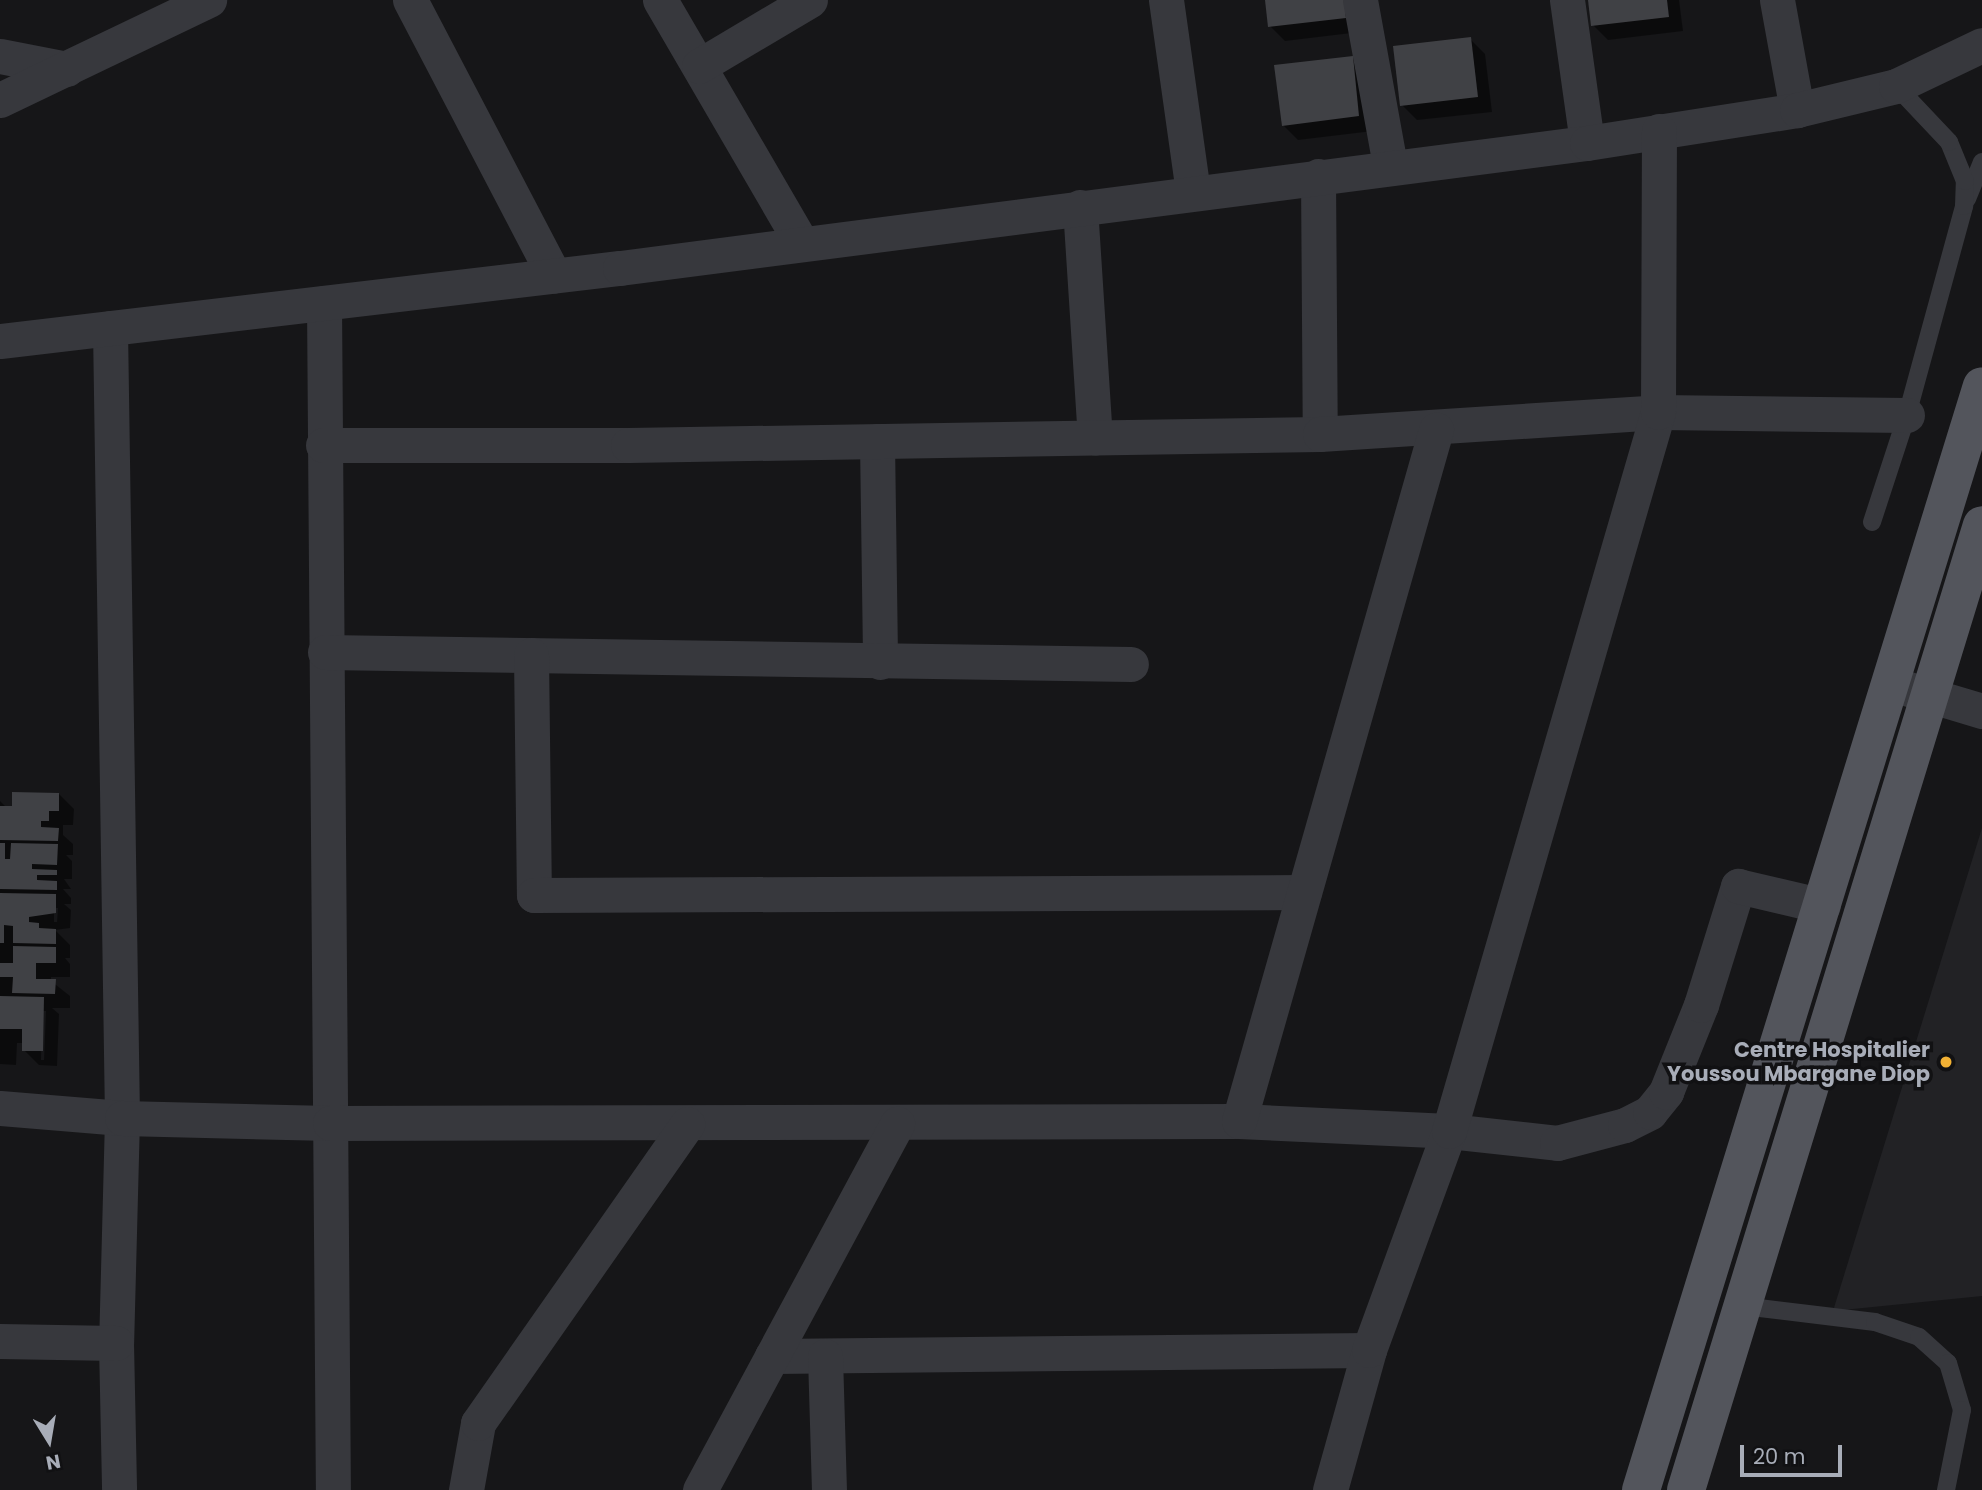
<!DOCTYPE html>
<style>
body{margin:0}
#map{position:relative;width:1982px;height:1490px;overflow:hidden;background:#161618;font-family:Poppins,sans-serif}
div>[style]{position:absolute}
.built>*{inset:0;background:#222225}
.shadow>*{inset:0;background:#0007}
.building>*{inset:0;background:#404145}
.service>*{height:18px;margin:-9px;padding:0 9px;transform-origin:9px;border-radius:9px;background:#37383d}
.minor>*{height:35px;margin:-17.5px;padding:0 17.5px;transform-origin:17.5px;border-radius:17.5px;background:#37383d}
.primary>*{height:38px;margin:-19px;padding:0 19px;transform-origin:19px;border-radius:19px;background:#53555c}
.dots>*{width:19px;height:19px;translate:-50% -50%;box-sizing:border-box;border:4px solid #111113;border-radius:50%}
span{translate:-50% -50%;white-space:nowrap;text-align:center;line-height:1.15;-webkit-text-stroke:7px #111113;paint-order:stroke}
.poi-label{font-size:21px;color:#a8adb8;font-weight:700}
.right{translate:-100% -50%;text-align:right}
.north{position:absolute;left:14px;top:1406px;width:70px;height:70px;-webkit-text-stroke:5px #111113;paint-order:stroke;rotate:169deg;font-size:19px;font-weight:700;line-height:28px;text-align:center;color:#a8adb8}
.north::after{content:'';display:block;margin:auto;width:24px;height:32px;background:#a8adb8;clip-path:polygon(50% 0,100% 100%,50% 72%,0 100%)}
.scale{position:absolute;left:1740px;top:1445px;width:102px;height:32px;box-sizing:border-box;border:4px solid #a8adb8;border-top:0;padding-left:9px;font-size:21px;line-height:24px;white-space:nowrap;color:#a8adb8;-webkit-text-stroke:5px #111113;paint-order:stroke}
</style>
<div id="map">
<div class="built">
<i style="clip-path:polygon(1982px 828px,1982px 1296px,1833px 1311px)"></i>
</div>
<div class="shadow">
<i style="clip-path:polygon(1267px 0,1356px 0,1360px 32px,1285px 41px,1270px 26px)"></i>
<i style="clip-path:polygon(1590px 0,1679px 0,1683px 31px,1608px 40px,1593px 25px)"></i>
<i style="clip-path:polygon(1470px 39px,1485px 54px,1492px 112px,1417px 120px,1402px 105px)"></i>
<i style="clip-path:polygon(1352px 58px,1367px 73px,1373px 131px,1298px 140px,1283px 125px)"></i>
<i style="clip-path:polygon(evenodd,59px 794px,74px 809px,73px 825px,63px 825px,63px 835px,73px 844px,73px 855px,66px 855px,72px 861px,72px 879px,64px 879px,71px 889px,63px 889px,71px 898px,71px 904px,64px 904px,71px 910px,70px 928px,55px 930px,70px 945px,70px 958px,65px 958px,70px 964px,70px 977px,51px 977px,51px 981px,70px 996px,70px 1008px,52px 1008px,59px 1014px,57px 1066px,39px 1065px,24px 1050px,24px 1043px,17px 1043px,16px 1065px,0 1064px,0 801px,7px 808px,59px 794px,54px 908px,58px 908px,57px 922px,54px 922px,54px 908px,59px 794px,42px 1011px,46px 1011px,44px 1060px,41px 1060px,42px 1011px)"></i>
</div>
<div class="building">
<i style="clip-path:polygon(1265px 0,1344px 0,1346px 18px,1268px 27px)"></i>
<i style="clip-path:polygon(1588px 0,1667px 0,1669px 17px,1591px 26px)"></i>
<i style="clip-path:polygon(1471px 37px,1478px 97px,1400px 106px,1393px 46px)"></i>
<i style="clip-path:polygon(1353px 56px,1359px 116px,1282px 126px,1274px 65px)"></i>
<i style="clip-path:polygon(12px 792px,59px 793px,59px 811px,49px 811px,49px 821px,41px 821px,41px 827px,59px 828px,58px 841px,0 840px,0 806px,12px 806px)"></i>
<i style="clip-path:polygon(0 843px,5px 843px,5px 859px,10px 859px,11px 843px,58px 844px,57px 865px,32px 864px,32px 869px,57px 870px,57px 875px,37px 875px,37px 880px,57px 881px,57px 890px,0 889px)"></i>
<i style="clip-path:polygon(0 893px,56px 894px,56px 913px,29px 917px,29px 922px,39px 923px,39px 928px,56px 929px,56px 944px,13px 943px,13px 926px,4px 925px,4px 943px,0 943px)"></i>
<i style="clip-path:polygon(13px 946px,56px 947px,56px 963px,36px 963px,36px 979px,56px 979px,55px 994px,12px 993px,13px 977px,0 977px,0 963px,13px 963px)"></i>
<i style="clip-path:polygon(0 996px,44px 997px,43px 1051px,22px 1051px,22px 1029px,0 1029px)"></i>
</div>
<div class="service">
<i style="left:1967px;top:199px;width:40px;rotate:-68deg"></i>
<i style="left:1872px;top:522px;width:113px;rotate:-71.9deg"></i>
<i style="left:1907px;top:415px;width:217px;rotate:-74.7deg"></i>
<i style="left:1964px;top:206px;width:25px;rotate:-88deg"></i>
<i style="left:1965px;top:181px;width:42px;rotate:-112.3deg"></i>
<i style="left:1949px;top:142px;width:77px;rotate:-133.4deg"></i>
<i style="left:1743px;top:1306px;width:133px;rotate:6.9deg"></i>
<i style="left:1875px;top:1322px;width:46px;rotate:18.8deg"></i>
<i style="left:1919px;top:1337px;width:39px;rotate:42deg"></i>
<i style="left:1948px;top:1363px;width:49px;rotate:73.4deg"></i>
<i style="left:1962px;top:1410px;width:82px;rotate:101.3deg"></i>
</div>
<div class="minor">
<i style="left:410px;top:0;width:311px;rotate:62.4deg"></i>
<i style="left:660px;top:0;width:280px;rotate:59.8deg"></i>
<i style="left:1166px;top:0;width:194px;rotate:82deg"></i>
<i style="left:1360px;top:0;width:168px;rotate:79.7deg"></i>
<i style="left:1567px;top:0;width:144px;rotate:82deg"></i>
<i style="left:1777px;top:0;width:112px;rotate:79.7deg"></i>
<i style="left:0;top:56px;width:68px;rotate:11deg"></i>
<i style="left:699px;top:66px;width:129px;rotate:-30.7deg"></i>
<i style="left:0;top:100px;width:232px;rotate:-25.6deg"></i>
<i style="left:1318px;top:176px;width:258px;rotate:89.6deg"></i>
<i style="left:1080px;top:207px;width:231px;rotate:86.3deg"></i>
<i style="left:324px;top:303px;width:1187px;rotate:89.57deg"></i>
<i style="left:110px;top:328px;width:790px;rotate:89.13deg"></i>
<i style="left:122px;top:1118px;width:225px;rotate:91.5deg"></i>
<i style="left:116px;top:1343px;width:147px;rotate:88.8deg"></i>
<i style="left:0;top:341px;width:624px;rotate:-6.72deg"></i>
<i style="left:620px;top:268px;width:975px;rotate:-7.37deg"></i>
<i style="left:1587px;top:143px;width:213px;rotate:-8.9deg"></i>
<i style="left:1797px;top:110px;width:102px;rotate:-13.6deg"></i>
<i style="left:1896px;top:86px;width:95px;rotate:-25.5deg"></i>
<i style="left:877px;top:441px;width:221px;rotate:89.2deg"></i>
<i style="left:323px;top:445px;width:305px"></i>
<i style="left:628px;top:445px;width:692px;rotate:-0.91deg"></i>
<i style="left:1320px;top:434px;width:339px;rotate:-3.7deg"></i>
<i style="left:1658px;top:412px;width:249px;rotate:0.7deg"></i>
<i style="left:325px;top:652px;width:806px;rotate:0.85deg"></i>
<i style="left:531px;top:655px;width:240px;rotate:89.3deg"></i>
<i style="left:534px;top:895px;width:770px;rotate:-0.22deg"></i>
<i style="left:1902px;top:687px;width:84px;rotate:16.7deg"></i>
<i style="left:0;top:1108px;width:122px;rotate:4.7deg"></i>
<i style="left:122px;top:1118px;width:208px;rotate:1.4deg"></i>
<i style="left:330px;top:1123px;width:909px;rotate:-0.13deg"></i>
<i style="left:1239px;top:1121px;width:210px;rotate:2.7deg"></i>
<i style="left:1449px;top:1131px;width:109px;rotate:6.3deg"></i>
<i style="left:1557px;top:1143px;width:70px;rotate:-14.8deg"></i>
<i style="left:1625px;top:1125px;width:28px;rotate:-27deg"></i>
<i style="left:1650px;top:1112px;width:26px;rotate:-51deg"></i>
<i style="left:1666px;top:1092px;width:94px;rotate:-68.1deg"></i>
<i style="left:1701px;top:1005px;width:125px;rotate:-72.7deg"></i>
<i style="left:1738px;top:886px;width:87px;rotate:13.2deg"></i>
<i style="left:1239px;top:1121px;width:719px;rotate:-74.09deg"></i>
<i style="left:0;top:1341px;width:116px;rotate:1deg"></i>
<i style="left:772px;top:1356px;width:597px;rotate:-0.58deg"></i>
<i style="left:825px;top:1356px;width:134px;rotate:88.3deg"></i>
<i style="left:466px;top:1490px;width:68px;rotate:-79.8deg"></i>
<i style="left:478px;top:1423px;width:365px;rotate:-55deg"></i>
<i style="left:700px;top:1490px;width:416px;rotate:-61.7deg"></i>
<i style="left:1330px;top:1490px;width:145px;rotate:-74.4deg"></i>
<i style="left:1369px;top:1350px;width:233px;rotate:-69.9deg"></i>
<i style="left:1449px;top:1131px;width:749px;rotate:-73.79deg"></i>
<i style="left:1658px;top:412px;width:281px;rotate:-89.8deg"></i>
</div>
<div class="primary">
<i style="left:1641px;top:1490px;width:1155px;rotate:-72.84deg"></i>
<i style="left:1686px;top:1490px;width:1009px;rotate:-72.95deg"></i>
</div>
<div class="dots">
<i style="left:1946px;top:1062px;background:#f2b134"></i>
</div>
<div class="poi-label">
<span class="right" style="left:1930px;top:1062px">Centre Hospitalier<br>Youssou Mbargane Diop</span>
</div>
<div class="north">N</div>
<div class="scale">20 m</div>
</div>
